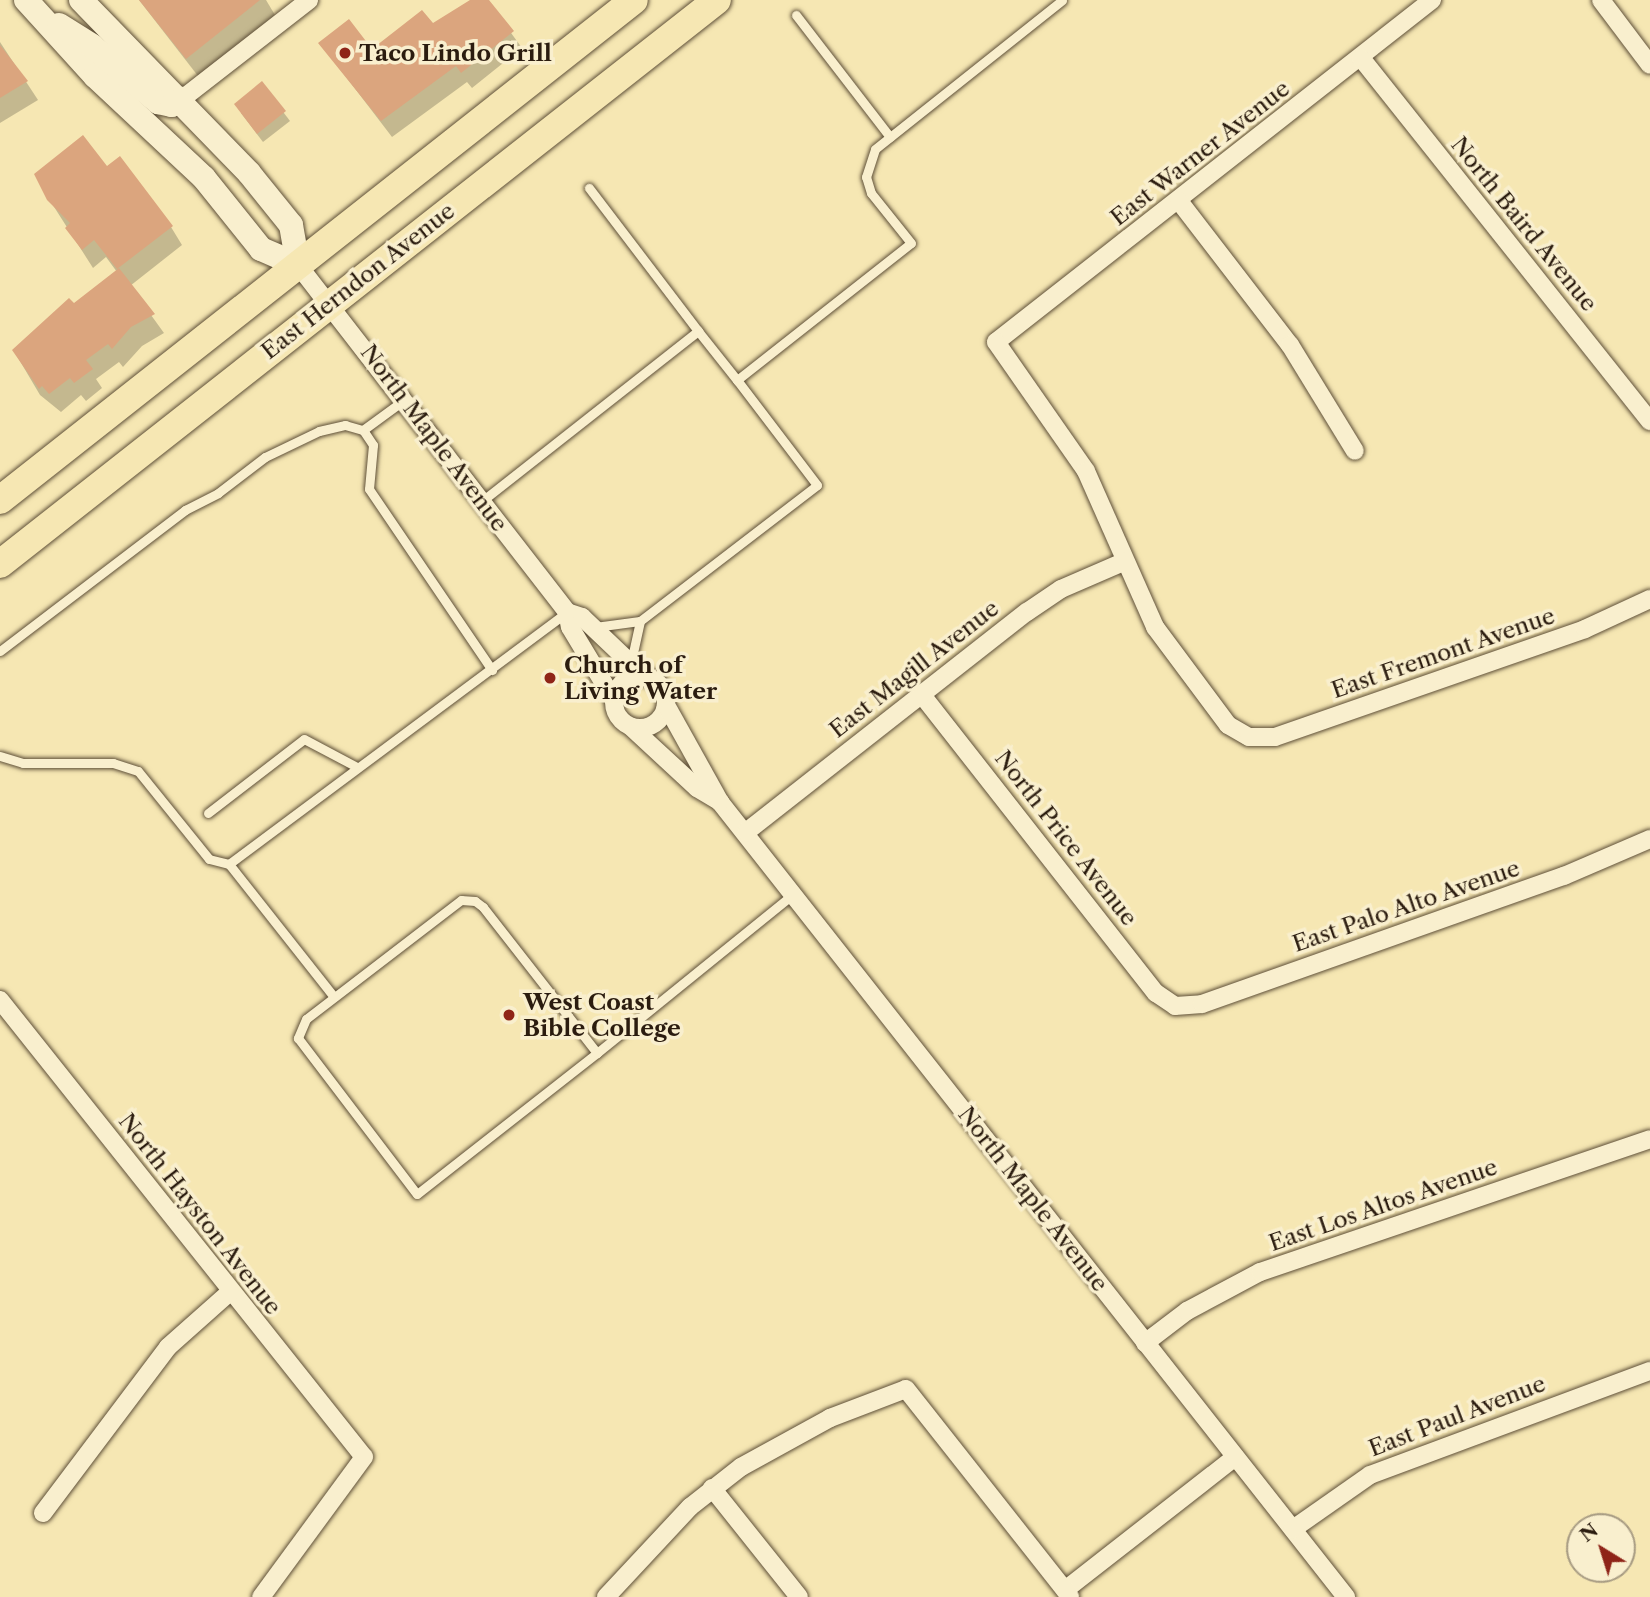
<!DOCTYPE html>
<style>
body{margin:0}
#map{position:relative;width:1650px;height:1597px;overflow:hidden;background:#f6e7b3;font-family:"Libre Caslon Text",serif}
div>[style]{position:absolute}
.shadow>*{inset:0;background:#0003}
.building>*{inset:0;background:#dba57e}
.roads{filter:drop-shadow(0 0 2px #5e4f38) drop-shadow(0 0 2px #5e4f38)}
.lane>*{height:9px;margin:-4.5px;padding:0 4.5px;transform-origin:4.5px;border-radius:4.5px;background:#f9efce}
.street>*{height:18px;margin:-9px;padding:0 9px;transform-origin:9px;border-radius:9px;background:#f9efce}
.street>.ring{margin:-9px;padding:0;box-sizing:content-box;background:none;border:18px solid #f9efce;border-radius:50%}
.secondary>*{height:24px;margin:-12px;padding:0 12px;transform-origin:12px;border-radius:12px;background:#f9efce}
.primary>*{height:28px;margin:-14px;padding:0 14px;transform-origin:14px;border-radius:14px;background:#f6e7b3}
.dots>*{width:19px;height:19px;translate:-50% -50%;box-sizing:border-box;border:4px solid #f9efce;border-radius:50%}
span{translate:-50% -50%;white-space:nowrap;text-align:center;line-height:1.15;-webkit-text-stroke:7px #f9efce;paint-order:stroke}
.poi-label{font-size:23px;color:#2b1c0f;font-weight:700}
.left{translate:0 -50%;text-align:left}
.street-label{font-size:23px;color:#2b1c0f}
.north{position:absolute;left:1566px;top:1513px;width:70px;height:70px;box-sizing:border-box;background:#f9efce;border:2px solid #a79b82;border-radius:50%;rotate:322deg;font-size:19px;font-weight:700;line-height:28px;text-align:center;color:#2b1c0f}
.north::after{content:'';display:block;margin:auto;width:24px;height:32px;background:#8f2418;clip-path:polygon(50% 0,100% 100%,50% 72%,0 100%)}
</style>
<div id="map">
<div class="shadow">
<i style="clip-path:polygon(139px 0,266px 0,275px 15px,198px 76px)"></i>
<i style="clip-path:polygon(471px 0,487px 0,522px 48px,472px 88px,467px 82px,392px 137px,320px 43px,372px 51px,433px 25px)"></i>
<i style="clip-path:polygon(0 42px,38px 100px,0 123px)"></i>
<i style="clip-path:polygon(262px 84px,290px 121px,263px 142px,241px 113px)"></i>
<i style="clip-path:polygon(106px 169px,171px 227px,182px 245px,130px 286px,164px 333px,142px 346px,123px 367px,119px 362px,96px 379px,102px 388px,86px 401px,81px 395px,61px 412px,40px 395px,14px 351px,117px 272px,106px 257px,93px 268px,49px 199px)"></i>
</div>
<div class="building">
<i style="clip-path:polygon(139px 0,260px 0,186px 59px)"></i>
<i style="clip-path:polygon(470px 0,489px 0,514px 31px,461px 73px,456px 66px,381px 121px,318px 43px,349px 19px,372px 49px,422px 10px,433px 23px)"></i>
<i style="clip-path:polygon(0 45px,28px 81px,0 98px)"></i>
<i style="clip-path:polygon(262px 81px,286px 111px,257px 134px,234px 104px)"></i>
<i style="clip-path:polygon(83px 135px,107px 166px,120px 156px,173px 226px,117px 269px,94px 240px,82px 250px,65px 228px,70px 223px,47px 200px,34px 174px)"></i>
<i style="clip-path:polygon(119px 268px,155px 314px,131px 327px,112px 349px,108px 344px,86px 360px,93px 369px,74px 383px,70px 378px,49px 394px,42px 386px,39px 389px,12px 350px,69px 298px,74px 303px)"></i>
</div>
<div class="roads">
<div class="lane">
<i style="left:796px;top:15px;width:154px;rotate:52.4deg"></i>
<i style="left:698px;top:331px;width:63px;rotate:51.5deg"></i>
<i style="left:363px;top:430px;width:18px;rotate:56deg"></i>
<i style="left:373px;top:445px;width:44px;rotate:95.2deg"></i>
<i style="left:369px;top:489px;width:219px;rotate:55.8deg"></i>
<i style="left:482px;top:501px;width:275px;rotate:-38.2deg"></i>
<i style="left:698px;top:331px;width:180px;rotate:-127.3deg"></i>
<i style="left:640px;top:621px;width:223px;rotate:-37.5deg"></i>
<i style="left:817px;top:485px;width:132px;rotate:-127.3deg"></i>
<i style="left:737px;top:380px;width:221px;rotate:-38.2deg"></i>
<i style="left:911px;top:243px;width:64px;rotate:-128.7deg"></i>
<i style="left:871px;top:193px;width:17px;rotate:-107deg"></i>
<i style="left:866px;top:177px;width:29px;rotate:-72deg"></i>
<i style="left:875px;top:149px;width:239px;rotate:-38.5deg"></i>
<i style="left:595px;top:627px;width:45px;rotate:-7.6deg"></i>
<i style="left:640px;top:621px;width:42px;rotate:102.4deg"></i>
<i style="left:0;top:651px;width:233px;rotate:-37.3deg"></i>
<i style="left:185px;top:510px;width:37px;rotate:-27deg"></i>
<i style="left:218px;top:493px;width:59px;rotate:-37.5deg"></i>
<i style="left:265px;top:457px;width:60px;rotate:-25.7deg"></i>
<i style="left:319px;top:431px;width:27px;rotate:-13deg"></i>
<i style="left:345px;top:425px;width:19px;rotate:16deg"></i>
<i style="left:363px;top:430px;width:51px;rotate:-36.2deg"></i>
<i style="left:0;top:756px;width:24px;rotate:17deg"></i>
<i style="left:23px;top:763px;width:90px"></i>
<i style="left:113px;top:763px;width:26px;rotate:18deg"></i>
<i style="left:138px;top:771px;width:113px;rotate:51.1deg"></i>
<i style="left:209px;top:859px;width:21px;rotate:14deg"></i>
<i style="left:229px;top:864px;width:169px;rotate:51.7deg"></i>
<i style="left:208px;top:813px;width:121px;rotate:-37.6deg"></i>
<i style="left:304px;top:739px;width:58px;rotate:27.9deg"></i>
<i style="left:229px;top:864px;width:422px;rotate:-36.7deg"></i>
<i style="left:597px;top:1053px;width:185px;rotate:-128deg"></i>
<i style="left:483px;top:907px;width:10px;rotate:-143deg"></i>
<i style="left:475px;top:901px;width:14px;rotate:-176deg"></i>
<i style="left:461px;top:900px;width:195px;rotate:142.5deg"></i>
<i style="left:306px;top:1019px;width:21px;rotate:113deg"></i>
<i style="left:298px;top:1038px;width:196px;rotate:52.7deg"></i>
<i style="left:417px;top:1194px;width:229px;rotate:-38.1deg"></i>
<i style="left:597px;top:1053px;width:252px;rotate:-39deg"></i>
</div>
<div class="street">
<i style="left:1432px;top:0;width:554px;rotate:141.89deg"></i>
<i style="left:996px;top:342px;width:157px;rotate:55.1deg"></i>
<i style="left:1086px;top:471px;width:171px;rotate:66.1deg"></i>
<i style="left:1155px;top:627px;width:122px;rotate:53.3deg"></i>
<i style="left:1228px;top:725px;width:24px;rotate:30deg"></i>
<i style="left:1249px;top:737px;width:26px"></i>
<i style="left:1275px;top:737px;width:328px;rotate:-19.2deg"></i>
<i style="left:1585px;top:629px;width:72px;rotate:-24.8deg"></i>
<i style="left:1601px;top:0;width:81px;rotate:53deg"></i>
<i style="left:1361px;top:58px;width:464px;rotate:51.5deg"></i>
<i style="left:182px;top:99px;width:161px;rotate:-37.9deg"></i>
<i style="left:1179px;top:201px;width:182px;rotate:52.4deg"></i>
<i style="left:1290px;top:345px;width:124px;rotate:58.5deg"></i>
<i style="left:298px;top:265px;width:439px;rotate:52.2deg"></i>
<i style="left:567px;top:612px;width:15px;rotate:79deg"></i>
<i style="left:570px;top:627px;width:85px;rotate:58.9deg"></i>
<i style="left:567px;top:612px;width:16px;rotate:18deg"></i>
<i style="left:582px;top:617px;width:86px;rotate:43.6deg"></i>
<i class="ring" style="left:614px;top:676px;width:34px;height:34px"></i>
<i style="left:922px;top:695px;width:379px;rotate:51.9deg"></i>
<i style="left:1156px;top:993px;width:23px;rotate:34deg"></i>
<i style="left:1175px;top:1006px;width:27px;rotate:-4deg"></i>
<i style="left:1202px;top:1004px;width:384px;rotate:-19.5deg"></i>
<i style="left:1564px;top:876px;width:94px;rotate:-23.3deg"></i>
<i style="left:666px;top:705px;width:111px;rotate:60.9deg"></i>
<i style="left:720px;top:802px;width:1012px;rotate:51.78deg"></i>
<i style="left:631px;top:727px;width:90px;rotate:42.7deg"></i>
<i style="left:697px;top:788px;width:27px;rotate:31deg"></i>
<i style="left:746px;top:832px;width:357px;rotate:-38.1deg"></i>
<i style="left:1027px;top:612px;width:41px;rotate:-34.1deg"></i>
<i style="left:1061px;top:589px;width:68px;rotate:-23.5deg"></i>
<i style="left:0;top:1000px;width:584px;rotate:51.46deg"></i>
<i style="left:364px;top:1457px;width:174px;rotate:126.3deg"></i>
<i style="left:1145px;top:1343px;width:53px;rotate:-37.3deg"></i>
<i style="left:1187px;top:1311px;width:83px;rotate:-28.1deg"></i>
<i style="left:1260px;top:1272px;width:412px;rotate:-18.8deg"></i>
<i style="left:712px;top:1488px;width:139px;rotate:51.4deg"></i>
<i style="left:43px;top:1513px;width:208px;rotate:-53deg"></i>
<i style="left:168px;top:1347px;width:83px;rotate:-41.6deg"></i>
<i style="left:1293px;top:1529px;width:94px;rotate:-35deg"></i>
<i style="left:1370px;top:1475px;width:299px;rotate:-20.4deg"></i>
<i style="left:1065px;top:1590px;width:216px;rotate:-38deg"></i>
<i style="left:606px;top:1597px;width:123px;rotate:-47deg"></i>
<i style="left:690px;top:1507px;width:65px;rotate:-38.1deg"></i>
<i style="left:741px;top:1467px;width:102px;rotate:-28.8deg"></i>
<i style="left:830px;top:1418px;width:81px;rotate:-20.9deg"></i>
<i style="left:906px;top:1389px;width:265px;rotate:51.7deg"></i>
</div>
<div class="secondary">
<i style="left:26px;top:0;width:103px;rotate:47.8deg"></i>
<i style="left:95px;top:76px;width:149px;rotate:43.1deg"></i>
<i style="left:204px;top:178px;width:91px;rotate:51.2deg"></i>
<i style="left:261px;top:249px;width:40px;rotate:23.4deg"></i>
<i style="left:81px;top:0;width:241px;rotate:45.8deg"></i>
<i style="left:249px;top:173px;width:67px;rotate:51.1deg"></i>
<i style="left:291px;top:225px;width:41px;rotate:80.1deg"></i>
<i style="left:59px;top:25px;width:39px;rotate:32deg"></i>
<i style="left:92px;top:46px;width:87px;rotate:40.3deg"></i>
<i style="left:158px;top:102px;width:14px;rotate:12deg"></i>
<i style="left:172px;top:105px;width:12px;rotate:-31deg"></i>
</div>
<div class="primary">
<i style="left:0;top:500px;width:807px;rotate:-38.26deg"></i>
<i style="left:0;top:564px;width:912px;rotate:-38.19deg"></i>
</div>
</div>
<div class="dots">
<i style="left:345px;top:53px;background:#8f2418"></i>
<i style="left:550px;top:678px;background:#8f2418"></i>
<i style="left:509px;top:1015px;background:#8f2418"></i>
</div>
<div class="poi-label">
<span class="left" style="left:359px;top:53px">Taco Lindo Grill</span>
<span class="left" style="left:564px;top:678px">Church of<br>Living Water</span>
<span class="left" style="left:523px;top:1015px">West Coast<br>Bible College</span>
</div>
<div class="street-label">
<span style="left:1200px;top:153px;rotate:-38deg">East Warner Avenue</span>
<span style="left:1524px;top:224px;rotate:51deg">North Baird Avenue</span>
<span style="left:358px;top:281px;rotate:-38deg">East Herndon Avenue</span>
<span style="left:434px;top:438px;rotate:53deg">North Maple Avenue</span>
<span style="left:1443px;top:653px;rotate:-19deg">East Fremont Avenue</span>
<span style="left:914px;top:669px;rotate:-38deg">East Magill Avenue</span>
<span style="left:1066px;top:838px;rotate:52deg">North Price Avenue</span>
<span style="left:1406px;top:906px;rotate:-19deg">East Palo Alto Avenue</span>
<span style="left:1033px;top:1199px;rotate:52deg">North Maple Avenue</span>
<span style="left:1383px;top:1205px;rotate:-19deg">East Los Altos Avenue</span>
<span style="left:200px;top:1214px;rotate:52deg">North Hayston Avenue</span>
<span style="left:1457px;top:1416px;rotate:-21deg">East Paul Avenue</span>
</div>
<div class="north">N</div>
</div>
